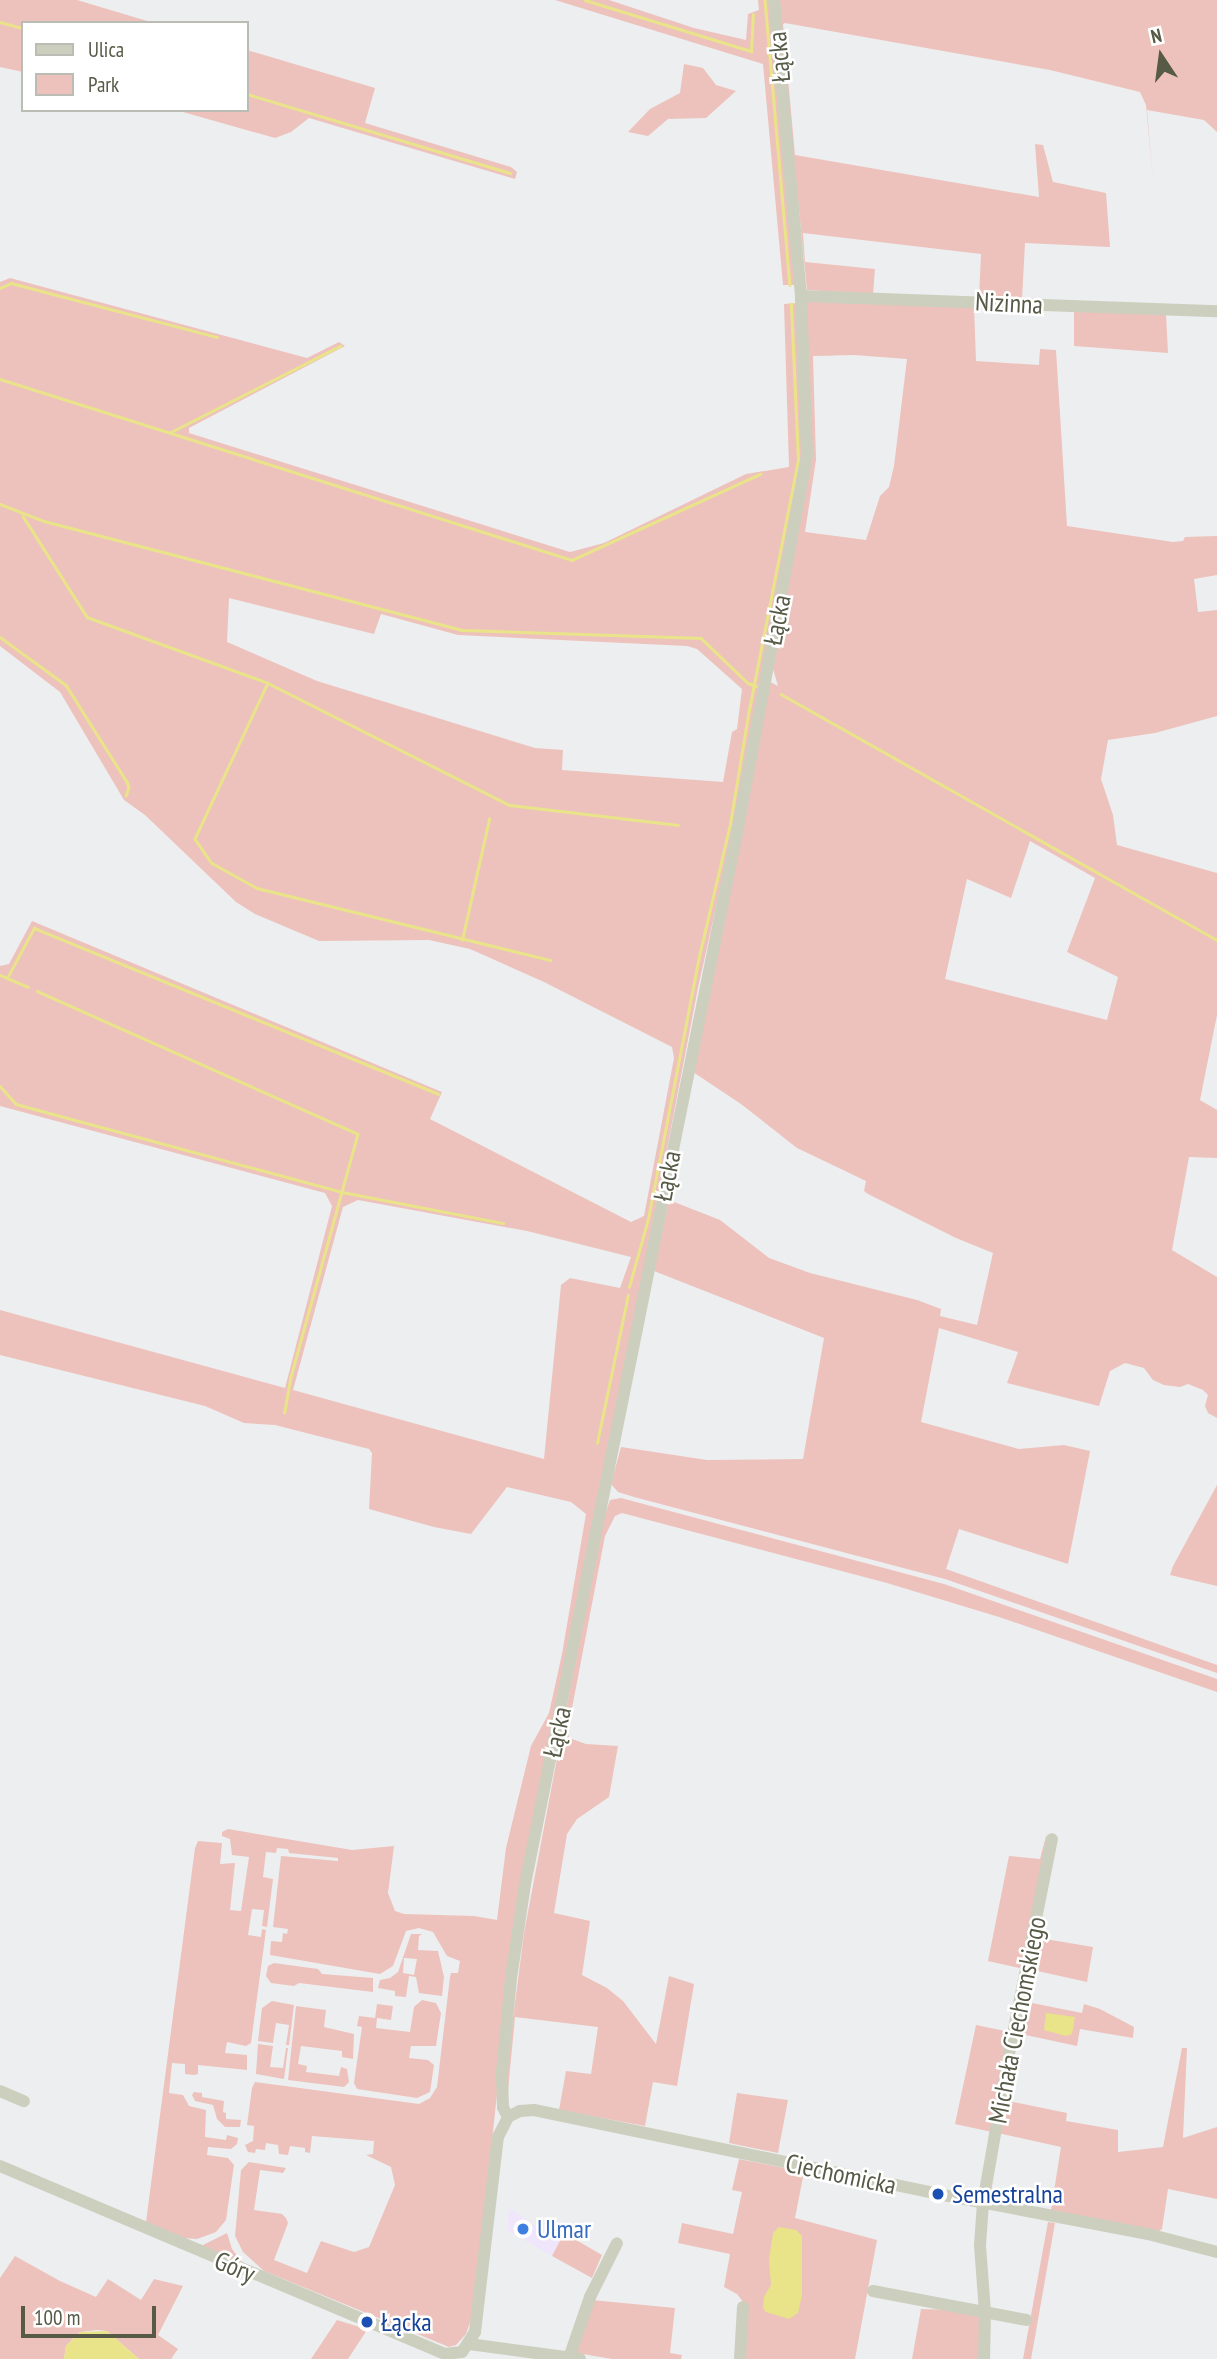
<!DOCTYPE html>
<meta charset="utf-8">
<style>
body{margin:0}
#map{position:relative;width:1217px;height:2359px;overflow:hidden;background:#edeef0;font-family:"PT Sans Narrow",sans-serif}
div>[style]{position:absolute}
.commercial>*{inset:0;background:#efe6fb}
.green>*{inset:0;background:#edc2bc}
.water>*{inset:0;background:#e9e489}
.stream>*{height:2.5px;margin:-1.25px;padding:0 1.25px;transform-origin:1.25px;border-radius:1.25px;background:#e9e489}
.minor>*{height:12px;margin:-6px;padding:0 6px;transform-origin:6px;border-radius:6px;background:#cccfbe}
.dots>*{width:19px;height:19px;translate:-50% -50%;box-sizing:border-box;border:4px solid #fff;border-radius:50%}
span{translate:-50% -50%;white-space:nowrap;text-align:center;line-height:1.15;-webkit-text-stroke:5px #fff;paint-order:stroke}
.street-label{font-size:26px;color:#565a46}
.transit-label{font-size:26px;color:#164399}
.left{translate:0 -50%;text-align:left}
.shop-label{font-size:26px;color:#366cbe}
.legend{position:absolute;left:21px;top:21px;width:228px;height:91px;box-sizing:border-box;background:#fff;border:2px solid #bbbdb5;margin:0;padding:9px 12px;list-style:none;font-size:21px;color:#565a46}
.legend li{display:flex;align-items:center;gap:14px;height:35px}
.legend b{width:35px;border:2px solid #bbbdb5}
.north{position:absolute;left:1126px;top:21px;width:70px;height:70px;-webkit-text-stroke:5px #fff;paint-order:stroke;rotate:347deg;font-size:19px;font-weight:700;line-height:28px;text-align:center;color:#565a46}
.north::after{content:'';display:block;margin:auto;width:24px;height:32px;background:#565a46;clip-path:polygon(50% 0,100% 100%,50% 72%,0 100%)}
.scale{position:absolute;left:21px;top:2306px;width:135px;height:32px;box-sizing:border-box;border:4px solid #565a46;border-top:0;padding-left:9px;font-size:21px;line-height:24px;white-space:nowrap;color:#565a46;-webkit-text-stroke:5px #fff;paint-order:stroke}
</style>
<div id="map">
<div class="commercial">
<i style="clip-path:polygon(509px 2208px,536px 2226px,540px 2220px,564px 2233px,552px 2256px,507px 2230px)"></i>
</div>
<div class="green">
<i style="clip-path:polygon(0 0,77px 0,154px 23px,23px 23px,23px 72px,0 67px)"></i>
<i style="clip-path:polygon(555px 0,609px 0,694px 28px,746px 40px,748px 14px,759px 10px,758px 0,771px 0,796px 285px,783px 285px,763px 64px)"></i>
<i style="clip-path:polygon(778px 0,1217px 0,1217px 132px,1204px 120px,1147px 110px,1153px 181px,1146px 105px,1140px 92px,1050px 70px,785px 23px,783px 24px,795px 155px,1039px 197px,1035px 144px,1043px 145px,1053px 182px,1106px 193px,1110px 247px,1025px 243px,1022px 300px,979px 298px,981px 254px,803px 233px,805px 262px,875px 269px,873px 294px,807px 290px)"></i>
<i style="clip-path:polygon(247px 50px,375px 88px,365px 123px,511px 167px,517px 172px,515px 179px,309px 118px,291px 132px,275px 138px,176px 110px,247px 110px)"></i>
<i style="clip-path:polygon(684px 64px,703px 68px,716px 85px,736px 91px,706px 118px,668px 119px,648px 136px,628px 132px,650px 109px,680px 93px)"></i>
<i style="clip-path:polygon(evenodd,10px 278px,307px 358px,339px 342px,345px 346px,189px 428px,189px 433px,570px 552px,604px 543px,746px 474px,789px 467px,784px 304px,797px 303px,804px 440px,735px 822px,698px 988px,541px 1801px,499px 2075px,474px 2311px,466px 2334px,456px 2345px,449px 2347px,264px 2271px,243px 2252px,235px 2236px,241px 2170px,249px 2162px,286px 2168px,283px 2173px,260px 2170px,254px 2210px,282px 2214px,286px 2218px,288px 2223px,274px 2260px,307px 2273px,321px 2241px,354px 2252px,369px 2247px,395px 2185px,391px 2167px,366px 2155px,373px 2154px,374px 2141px,312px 2136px,310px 2153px,305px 2152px,305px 2148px,290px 2146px,288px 2155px,279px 2154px,278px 2145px,266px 2143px,265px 2150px,256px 2149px,255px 2153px,248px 2152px,245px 2145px,253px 2141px,254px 2126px,247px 2125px,252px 2088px,255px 2082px,419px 2104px,430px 2098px,437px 2087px,450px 1977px,451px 1973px,458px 1973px,460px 1961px,447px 1956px,433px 1932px,419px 1928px,406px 1931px,393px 1966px,380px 1974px,270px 1955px,271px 1941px,282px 1942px,283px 1933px,287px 1934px,288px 1929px,273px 1927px,281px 1856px,338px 1861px,338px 1858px,289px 1853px,288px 1849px,277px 1848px,276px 1853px,266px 1852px,263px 1877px,273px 1879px,267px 1927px,262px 1926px,264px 1910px,252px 1909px,248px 1935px,261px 1937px,262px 1929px,266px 1930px,251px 2043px,246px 2046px,227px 2042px,225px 2053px,247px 2055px,247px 2070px,198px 2065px,198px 2074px,194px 2075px,185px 2074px,185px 2064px,172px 2063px,169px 2093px,183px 2095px,189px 2106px,206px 2110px,205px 2137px,226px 2140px,227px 2135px,238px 2138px,237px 2144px,231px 2149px,208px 2147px,207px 2155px,228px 2158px,234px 2165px,226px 2220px,216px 2232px,197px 2239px,183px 2238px,146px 2222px,195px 1848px,198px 1841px,222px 1843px,220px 1864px,235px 1863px,230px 1910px,241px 1911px,249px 1857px,232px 1855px,230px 1839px,222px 1836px,222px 1832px,228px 1829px,352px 1850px,394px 1846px,388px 1893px,395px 1911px,404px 1914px,474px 1916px,497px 1920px,506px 1848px,531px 1746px,549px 1713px,562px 1654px,586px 1514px,571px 1502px,507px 1487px,471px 1534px,434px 1527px,369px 1509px,372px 1453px,369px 1449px,275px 1425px,244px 1423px,205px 1406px,0 1355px,0 1310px,285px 1388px,332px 1206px,325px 1193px,0 1106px,0 966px,9px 964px,32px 921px,442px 1092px,430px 1119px,631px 1222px,644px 1216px,674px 1058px,672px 1047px,544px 982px,470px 949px,429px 940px,319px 941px,255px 914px,236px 902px,145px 815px,124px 800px,60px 692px,0 646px,0 282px,10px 278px,229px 598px,374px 634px,381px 614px,458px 635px,687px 646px,697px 649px,742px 689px,737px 729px,732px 732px,723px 782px,562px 770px,563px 750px,535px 748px,317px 681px,227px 642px,229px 598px,10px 278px,358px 1200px,527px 1231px,631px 1257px,620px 1288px,570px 1278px,561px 1285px,544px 1459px,293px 1390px,343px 1207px,358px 1200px)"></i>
<i style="clip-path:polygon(evenodd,804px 301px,974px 305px,976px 361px,1039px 365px,1040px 349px,1056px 350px,1067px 526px,1173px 542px,1183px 541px,1185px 537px,1217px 536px,1217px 575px,1194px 579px,1198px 612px,1217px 610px,1217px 716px,1155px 733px,1108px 740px,1101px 779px,1113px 815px,1117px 845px,1217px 873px,1217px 1015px,1200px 1100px,1217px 1110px,1217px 1158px,1189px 1157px,1172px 1250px,1217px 1277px,1217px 1418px,1208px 1413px,1205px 1406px,1208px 1395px,1203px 1390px,1188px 1384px,1180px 1387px,1164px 1385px,1153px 1380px,1144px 1368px,1125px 1363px,1110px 1371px,1099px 1406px,1007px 1383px,1018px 1352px,939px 1328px,921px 1422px,1019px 1449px,1064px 1445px,1090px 1451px,1068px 1564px,959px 1529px,946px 1569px,1217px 1665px,1217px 1673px,945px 1579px,634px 1497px,618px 1492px,611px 1484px,621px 1447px,707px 1460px,803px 1459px,824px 1338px,654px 1271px,669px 1200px,720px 1220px,769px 1258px,810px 1273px,917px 1300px,941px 1309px,940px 1316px,977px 1325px,993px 1253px,956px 1238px,868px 1194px,864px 1191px,866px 1181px,797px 1148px,741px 1104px,693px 1072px,770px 682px,778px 686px,773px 669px,809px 466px,804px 301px,854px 355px,907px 359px,894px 466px,889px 487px,880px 496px,866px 540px,805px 532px,816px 460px,813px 356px,854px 355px,804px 301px,1030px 841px,1095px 878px,1067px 952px,1118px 977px,1107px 1020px,945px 979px,967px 879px,1011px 898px,1030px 841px)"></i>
<i style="clip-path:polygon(1074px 310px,1166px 314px,1168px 353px,1074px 346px)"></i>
<i style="clip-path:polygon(1217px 1485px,1217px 1586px,1170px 1575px,1173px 1566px)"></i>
<i style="clip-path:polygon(621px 1498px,944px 1584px,1217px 1679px,1217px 1692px,999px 1617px,887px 1583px,622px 1513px,615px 1516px,605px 1536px,568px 1729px,569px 1738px,586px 1744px,618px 1746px,609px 1797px,577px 1819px,567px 1834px,554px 1913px,590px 1921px,582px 1975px,607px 1988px,623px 2001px,656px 2044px,669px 1976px,694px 1984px,677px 2086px,653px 2082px,645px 2126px,559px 2110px,566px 2071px,591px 2074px,598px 2027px,515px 2017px,507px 2101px,505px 2081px,524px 1933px,601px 1526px,610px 1500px)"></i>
<i style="clip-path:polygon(1047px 1832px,1024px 1969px,988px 1961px,1009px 1856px,1040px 1859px)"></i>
<i style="clip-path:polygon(evenodd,411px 1934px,422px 1934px,419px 1936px,418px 1950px,438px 1951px,444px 1977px,442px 1996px,419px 1993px,416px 1977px,409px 1976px,406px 1997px,395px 1996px,395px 1991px,378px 1988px,380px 1980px,390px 1978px,398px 1972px,411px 1934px,404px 1958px,417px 1959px,414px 1975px,403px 1973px,404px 1958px)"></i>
<i style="clip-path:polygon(1039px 1938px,1093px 1947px,1087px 1982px,1033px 1970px)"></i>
<i style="clip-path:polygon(274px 1963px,318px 1969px,322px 1974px,373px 1978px,373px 1992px,299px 1983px,294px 1986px,271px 1983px,266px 1976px,268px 1966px)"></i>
<i style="clip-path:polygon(422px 2000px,436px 2003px,441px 2013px,436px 2046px,411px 2046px,409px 2058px,428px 2060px,434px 2065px,430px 2092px,417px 2098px,357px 2089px,354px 2083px,362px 2027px,357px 2026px,359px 2016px,375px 2018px,377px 2004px,393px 2006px,391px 2020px,377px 2018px,376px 2028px,410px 2032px,414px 2007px)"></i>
<i style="clip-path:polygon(272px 2001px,294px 2005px,289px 2045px,286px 2045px,289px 2025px,276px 2023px,273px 2043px,258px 2041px,262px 2008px)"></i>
<i style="clip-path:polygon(1027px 2002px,1082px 2013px,1084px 2004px,1100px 2009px,1134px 2027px,1133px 2038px,1080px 2029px,1077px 2046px,1021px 2034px)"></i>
<i style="clip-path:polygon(296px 2006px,326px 2010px,324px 2027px,354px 2034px,353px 2059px,342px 2057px,342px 2051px,301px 2046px,298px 2064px,307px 2066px,306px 2072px,339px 2076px,341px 2067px,347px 2069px,349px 2082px,344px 2087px,288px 2080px)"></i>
<i style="clip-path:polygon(976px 2025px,1010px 2032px,992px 2132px,955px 2124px)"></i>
<i style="clip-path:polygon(258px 2044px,273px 2046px,270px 2067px,283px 2068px,286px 2048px,288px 2048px,284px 2079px,256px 2074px)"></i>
<i style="clip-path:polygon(1182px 2048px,1187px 2048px,1183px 2138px,1217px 2127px,1217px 2199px,1168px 2189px,1162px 2229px,1159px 2231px,1051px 2210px,1061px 2147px,998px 2133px,1004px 2100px,1067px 2113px,1066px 2121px,1118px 2130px,1118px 2152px,1163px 2147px)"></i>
<i style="clip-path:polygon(194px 2092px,202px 2093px,202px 2097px,224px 2101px,223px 2112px,226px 2113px,226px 2119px,241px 2120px,240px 2127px,225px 2127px,217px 2119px,213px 2105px,195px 2101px,192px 2095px)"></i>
<i style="clip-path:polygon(737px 2093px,788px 2100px,778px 2153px,729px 2143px)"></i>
<i style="clip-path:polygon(739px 2159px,804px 2172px,795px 2218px,877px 2240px,855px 2359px,743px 2359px,747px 2307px,737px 2294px,724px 2287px,730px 2254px,678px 2243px,682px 2223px,733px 2234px,742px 2192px,732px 2190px)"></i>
<i style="clip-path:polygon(1048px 2222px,1055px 2223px,1035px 2337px,1031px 2359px,1023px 2359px)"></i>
<i style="clip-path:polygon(227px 2233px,232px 2249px,243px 2263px,201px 2246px)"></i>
<i style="clip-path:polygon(564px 2233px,602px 2255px,592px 2278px,552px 2256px)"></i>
<i style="clip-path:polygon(15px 2256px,60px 2281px,96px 2297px,108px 2279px,141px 2300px,154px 2279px,183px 2286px,158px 2335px,178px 2349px,171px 2359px,139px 2359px,107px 2331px,97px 2330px,80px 2332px,66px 2346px,64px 2359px,0 2359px,0 2278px)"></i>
<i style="clip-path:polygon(592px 2300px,675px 2308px,670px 2353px,682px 2355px,681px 2359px,612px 2359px,577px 2353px,575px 2346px)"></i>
<i style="clip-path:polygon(921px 2309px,953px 2310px,980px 2316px,981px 2359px,912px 2359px)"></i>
<i style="clip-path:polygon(337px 2320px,366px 2329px,365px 2333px,348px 2359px,311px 2359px)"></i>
</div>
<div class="water">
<i style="clip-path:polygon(1046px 2013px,1075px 2017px,1072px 2034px,1066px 2036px,1044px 2030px)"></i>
<i style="clip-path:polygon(779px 2227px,796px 2230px,802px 2236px,802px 2295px,798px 2313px,789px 2319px,766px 2312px,763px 2308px,764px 2297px,771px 2285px,769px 2260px,773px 2233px)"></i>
<i style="clip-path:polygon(107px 2331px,139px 2359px,64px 2359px,66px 2346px,80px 2332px)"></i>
</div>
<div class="stream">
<i style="left:585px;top:0;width:174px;rotate:17.1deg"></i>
<i style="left:751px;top:51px;width:36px;rotate:-87deg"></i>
<i style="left:765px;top:0;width:286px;rotate:85deg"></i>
<i style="left:0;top:22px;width:24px;rotate:15deg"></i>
<i style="left:247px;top:94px;width:275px;rotate:16.7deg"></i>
<i style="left:0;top:288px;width:12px;rotate:-24deg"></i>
<i style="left:11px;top:283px;width:213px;rotate:14.7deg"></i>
<i style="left:0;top:379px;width:600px;rotate:17.56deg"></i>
<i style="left:572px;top:560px;width:207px;rotate:-24.6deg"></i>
<i style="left:171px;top:432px;width:190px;rotate:-27deg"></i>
<i style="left:0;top:504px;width:47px;rotate:21.1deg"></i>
<i style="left:44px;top:521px;width:431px;rotate:14.6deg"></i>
<i style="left:461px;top:630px;width:240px;rotate:1.9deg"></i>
<i style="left:701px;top:638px;width:65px;rotate:43.8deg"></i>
<i style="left:748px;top:683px;width:9px;rotate:21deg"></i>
<i style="left:23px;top:516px;width:120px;rotate:57.6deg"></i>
<i style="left:87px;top:617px;width:193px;rotate:20deg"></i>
<i style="left:268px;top:683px;width:271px;rotate:26.8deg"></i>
<i style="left:510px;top:805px;width:169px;rotate:6.8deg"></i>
<i style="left:0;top:637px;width:82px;rotate:36deg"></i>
<i style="left:66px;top:685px;width:115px;rotate:57.8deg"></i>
<i style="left:127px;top:782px;width:5px;rotate:68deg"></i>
<i style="left:129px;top:787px;width:9px;rotate:108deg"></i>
<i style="left:268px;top:683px;width:172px;rotate:115.1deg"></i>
<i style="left:195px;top:839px;width:29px;rotate:55deg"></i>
<i style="left:212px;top:863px;width:51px;rotate:29.1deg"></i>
<i style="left:257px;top:888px;width:302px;rotate:13.8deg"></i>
<i style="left:781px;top:694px;width:501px;rotate:29.43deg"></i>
<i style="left:462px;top:940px;width:124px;rotate:-77.4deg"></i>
<i style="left:0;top:975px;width:30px;rotate:23deg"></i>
<i style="left:7px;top:978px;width:57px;rotate:-61.6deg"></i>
<i style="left:34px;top:928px;width:437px;rotate:22.3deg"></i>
<i style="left:37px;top:991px;width:351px;rotate:24deg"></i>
<i style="left:358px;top:1134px;width:252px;rotate:105.4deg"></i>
<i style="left:291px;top:1377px;width:36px;rotate:100deg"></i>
<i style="left:0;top:1086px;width:24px;rotate:48deg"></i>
<i style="left:16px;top:1104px;width:338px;rotate:15.1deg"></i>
<i style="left:342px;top:1192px;width:164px;rotate:10.9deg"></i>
<i style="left:629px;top:1287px;width:71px;rotate:-74.4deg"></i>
<i style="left:648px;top:1219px;width:272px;rotate:-79deg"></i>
<i style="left:700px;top:952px;width:131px;rotate:-76.8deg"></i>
<i style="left:730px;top:824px;width:110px;rotate:-80.6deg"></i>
<i style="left:748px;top:715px;width:260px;rotate:-78.9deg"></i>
<i style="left:798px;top:460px;width:156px;rotate:-92.6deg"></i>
<i style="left:597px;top:1443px;width:151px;rotate:-78.2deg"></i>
</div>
<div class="minor">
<i style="left:801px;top:296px;width:416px;rotate:2.1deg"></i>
<i style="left:0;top:2091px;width:26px;rotate:23deg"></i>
<i style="left:508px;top:2117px;width:11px;rotate:-117deg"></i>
<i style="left:503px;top:2107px;width:35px;rotate:-92deg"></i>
<i style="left:502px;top:2072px;width:94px;rotate:-84.5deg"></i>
<i style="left:511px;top:1978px;width:95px;rotate:-81.5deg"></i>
<i style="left:525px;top:1884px;width:1072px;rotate:-78.6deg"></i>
<i style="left:737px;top:833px;width:385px;rotate:-79.5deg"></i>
<i style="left:807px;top:454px;width:158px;rotate:-92.2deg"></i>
<i style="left:801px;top:296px;width:297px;rotate:-95.2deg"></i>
<i style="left:0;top:2166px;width:483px;rotate:22.9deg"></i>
<i style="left:445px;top:2354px;width:17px;rotate:-7deg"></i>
<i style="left:462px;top:2352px;width:24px;rotate:-57deg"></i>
<i style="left:475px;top:2332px;width:196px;rotate:-83.3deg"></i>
<i style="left:498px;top:2137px;width:22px;rotate:-63deg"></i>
<i style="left:508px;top:2117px;width:13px;rotate:-27deg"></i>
<i style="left:520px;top:2111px;width:14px;rotate:-4deg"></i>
<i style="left:534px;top:2110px;width:413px;rotate:11.7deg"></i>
<i style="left:938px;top:2194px;width:214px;rotate:10.8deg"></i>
<i style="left:1148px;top:2234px;width:71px;rotate:14.6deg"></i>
<i style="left:873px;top:2291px;width:156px;rotate:10.7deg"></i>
<i style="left:469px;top:2344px;width:112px;rotate:7.7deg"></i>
<i style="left:569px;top:2358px;width:65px;rotate:-71deg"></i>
<i style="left:590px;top:2297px;width:60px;rotate:-63.4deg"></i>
<i style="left:740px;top:2359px;width:52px;rotate:-86.7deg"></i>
<i style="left:984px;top:2359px;width:47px;rotate:-88.8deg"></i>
<i style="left:985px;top:2312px;width:67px;rotate:-94.3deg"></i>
<i style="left:980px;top:2245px;width:42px;rotate:-85.9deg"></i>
<i style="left:983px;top:2203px;width:151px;rotate:-80.1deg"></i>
<i style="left:1009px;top:2054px;width:219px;rotate:-78.7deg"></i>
</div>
<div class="dots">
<i style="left:938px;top:2194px;background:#1a4fb4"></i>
<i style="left:523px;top:2229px;background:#3f7fe0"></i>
<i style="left:367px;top:2322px;background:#1a4fb4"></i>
</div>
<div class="street-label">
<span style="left:779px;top:57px;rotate:-95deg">Łącka</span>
<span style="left:1009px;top:303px;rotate:3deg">Nizinna</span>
<span style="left:777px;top:620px;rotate:-79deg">Łącka</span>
<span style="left:667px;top:1176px;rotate:-79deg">Łącka</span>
<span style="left:557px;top:1732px;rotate:-78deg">Łącka</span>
<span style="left:1017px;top:2020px;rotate:-79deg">Michała Ciechomskiego</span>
<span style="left:841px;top:2174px;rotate:12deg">Ciechomicka</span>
<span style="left:235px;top:2267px;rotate:23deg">Góry</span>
</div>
<div class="transit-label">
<span class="left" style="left:952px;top:2194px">Semestralna</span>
<span class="left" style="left:381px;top:2322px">Łącka</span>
</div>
<div class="shop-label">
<span class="left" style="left:537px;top:2229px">Ulmar</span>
</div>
<ul class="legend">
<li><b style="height:9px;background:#cccfbe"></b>Ulica</li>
<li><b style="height:19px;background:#edc2bc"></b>Park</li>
</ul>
<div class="north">N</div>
<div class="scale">100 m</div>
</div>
